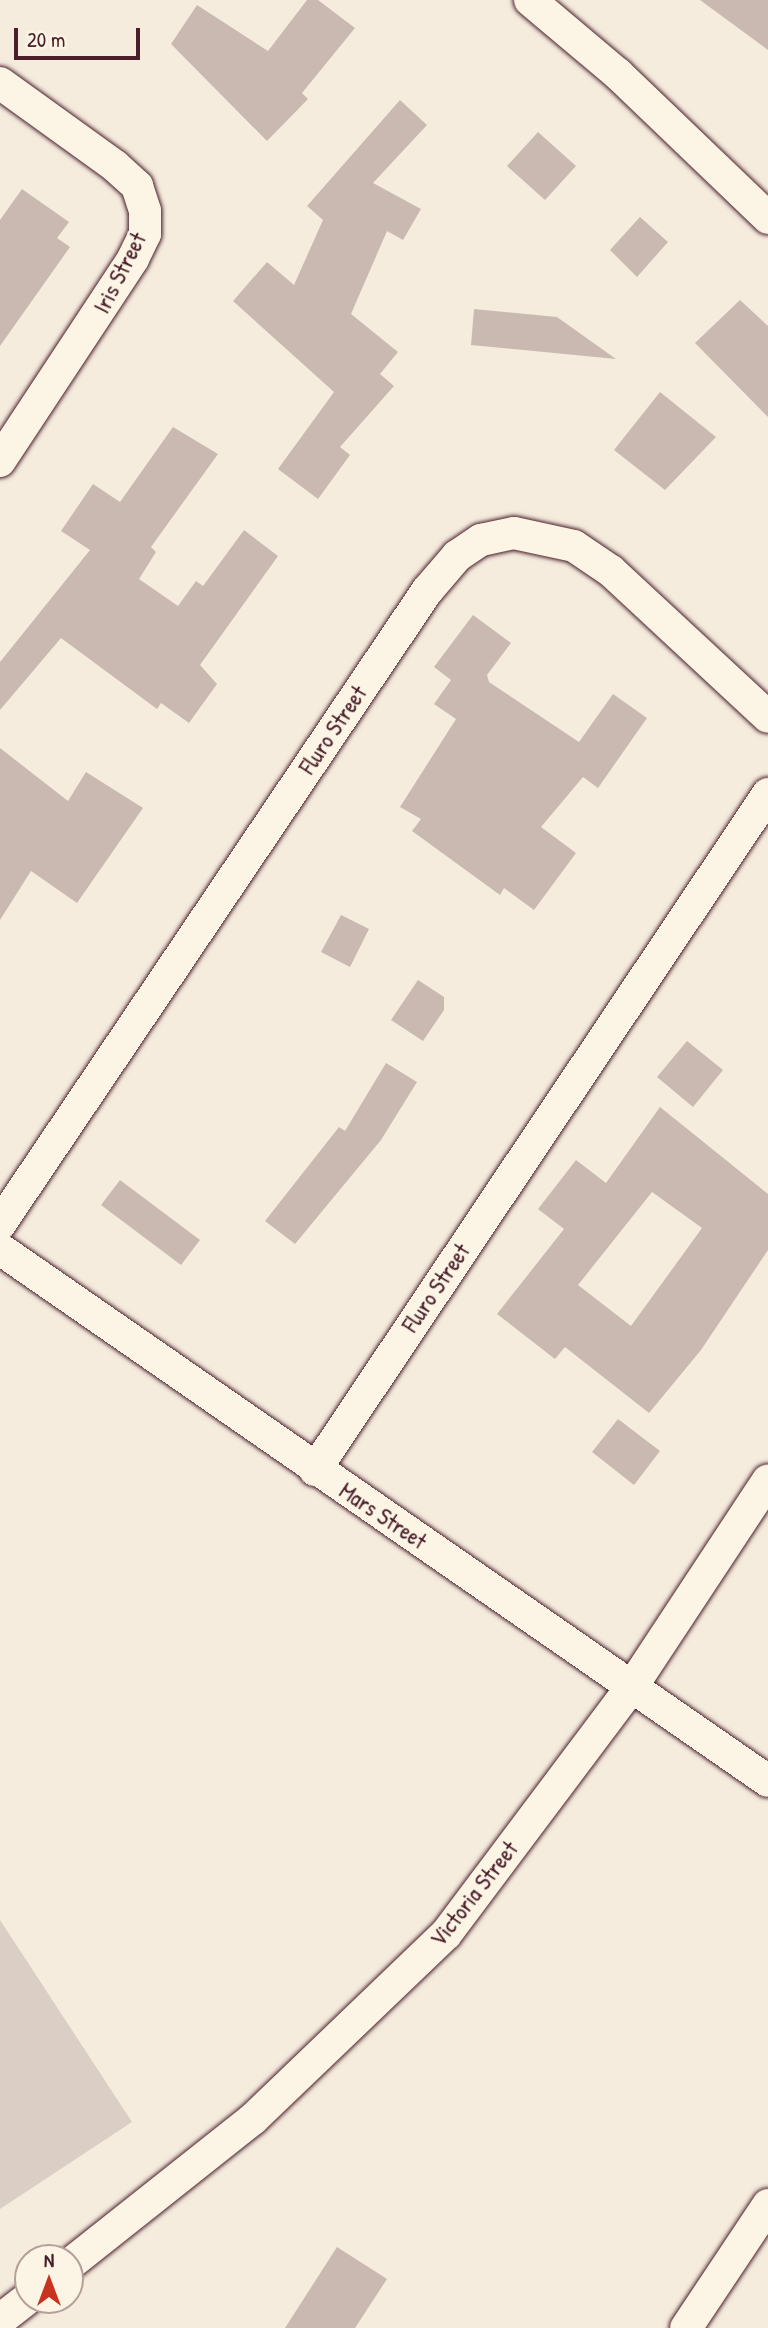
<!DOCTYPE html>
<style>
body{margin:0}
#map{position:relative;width:768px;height:2328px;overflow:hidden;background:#f5ecde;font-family:"Patrick Hand",sans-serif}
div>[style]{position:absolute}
.green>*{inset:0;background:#dbcec4}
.building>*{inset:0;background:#cab9b1}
.roads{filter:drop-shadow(0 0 2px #4a1f2b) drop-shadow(0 0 2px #4a1f2b)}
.street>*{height:32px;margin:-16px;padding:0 16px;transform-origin:16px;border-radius:16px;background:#fcf5e5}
span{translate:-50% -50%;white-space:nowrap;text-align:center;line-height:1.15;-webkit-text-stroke:5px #fcf5e5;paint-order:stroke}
.street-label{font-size:23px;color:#4a1f2b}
.north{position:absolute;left:14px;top:2244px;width:70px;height:70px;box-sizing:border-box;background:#fcf5e5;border:2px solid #b59f9b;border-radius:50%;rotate:0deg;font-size:19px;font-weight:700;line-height:28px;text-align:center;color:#4a1f2b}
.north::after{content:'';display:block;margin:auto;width:24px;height:32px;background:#c8321e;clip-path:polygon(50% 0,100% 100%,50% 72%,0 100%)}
.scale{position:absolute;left:14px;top:28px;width:126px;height:32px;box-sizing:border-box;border:4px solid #4a1f2b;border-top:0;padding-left:9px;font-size:21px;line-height:24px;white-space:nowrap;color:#4a1f2b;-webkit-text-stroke:5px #fcf5e5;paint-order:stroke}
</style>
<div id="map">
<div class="green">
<i style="clip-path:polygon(0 1920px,132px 2122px,0 2209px)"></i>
</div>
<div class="building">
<i style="clip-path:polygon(307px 0,318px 0,355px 28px,302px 93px,308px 99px,267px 141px,171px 44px,197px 5px,268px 51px)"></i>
<i style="clip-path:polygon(700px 0,768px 0,768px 50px)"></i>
<i style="clip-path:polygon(400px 100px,427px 125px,373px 183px,421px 209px,403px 240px,387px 231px,351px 314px,398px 352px,380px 374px,394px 386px,340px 447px,350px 455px,318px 499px,278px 469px,334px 392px,233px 301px,267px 262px,294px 285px,323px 220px,307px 206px)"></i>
<i style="clip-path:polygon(538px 132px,576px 166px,545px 200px,507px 166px)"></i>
<i style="clip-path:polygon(22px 189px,69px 222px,57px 238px,70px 247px,0 346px,0 220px)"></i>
<i style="clip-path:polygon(640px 217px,668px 242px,637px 277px,610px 250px)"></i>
<i style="clip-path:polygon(740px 300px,768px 326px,768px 417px,695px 343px)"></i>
<i style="clip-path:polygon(474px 309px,557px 317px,616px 359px,471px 345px)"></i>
<i style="clip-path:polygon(660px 392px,716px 437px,665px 490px,614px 450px)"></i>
<i style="clip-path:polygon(173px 427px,218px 454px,151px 547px,156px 552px,139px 579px,178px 606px,196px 581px,203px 586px,244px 530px,278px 556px,200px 665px,217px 684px,189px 723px,161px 703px,157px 709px,61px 638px,0 710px,0 662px,90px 550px,61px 531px,93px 484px,120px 502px)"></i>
<i style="clip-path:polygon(473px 615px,511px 643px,487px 675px,489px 682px,579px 742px,613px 694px,647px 718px,598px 788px,583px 777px,541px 827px,576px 853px,534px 910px,504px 888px,500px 895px,412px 831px,421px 819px,400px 807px,456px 719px,434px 704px,451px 680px,434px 667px)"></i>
<i style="clip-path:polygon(0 748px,68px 801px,86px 772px,143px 808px,77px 903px,31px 871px,0 920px)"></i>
<i style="clip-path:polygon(341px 915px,369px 929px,350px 967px,321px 952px)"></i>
<i style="clip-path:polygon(418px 980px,444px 997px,444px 1010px,423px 1041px,391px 1020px)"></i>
<i style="clip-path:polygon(687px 1041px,723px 1070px,693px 1107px,657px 1077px)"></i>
<i style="clip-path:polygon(386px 1063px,417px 1082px,381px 1140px,295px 1244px,265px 1221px,339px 1127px,345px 1131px)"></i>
<i style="clip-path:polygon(evenodd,660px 1107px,768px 1194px,768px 1250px,701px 1350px,649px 1413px,565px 1347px,555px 1359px,497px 1314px,564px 1229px,538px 1209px,576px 1160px,606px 1183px,660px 1107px,652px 1192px,702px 1228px,631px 1326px,578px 1285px,652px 1192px)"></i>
<i style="clip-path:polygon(120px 1180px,200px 1240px,181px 1265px,101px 1205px)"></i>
<i style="clip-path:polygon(618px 1419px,660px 1451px,634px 1485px,592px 1452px)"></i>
<i style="clip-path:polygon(337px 2247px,387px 2279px,355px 2328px,285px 2328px)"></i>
</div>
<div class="roads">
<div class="street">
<i style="left:530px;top:0;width:115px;rotate:40.1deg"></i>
<i style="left:618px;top:74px;width:208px;rotate:43.8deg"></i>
<i style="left:0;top:83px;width:142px;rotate:35.8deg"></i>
<i style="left:115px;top:166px;width:30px;rotate:42deg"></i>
<i style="left:137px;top:186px;width:26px;rotate:72deg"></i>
<i style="left:145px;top:211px;width:23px;rotate:90deg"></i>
<i style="left:145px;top:234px;width:28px;rotate:116deg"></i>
<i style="left:133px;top:259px;width:242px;rotate:123.4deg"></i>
<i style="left:0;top:1224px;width:764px;rotate:-56deg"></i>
<i style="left:427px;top:591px;width:46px;rotate:-49.4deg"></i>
<i style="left:457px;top:556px;width:29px;rotate:-34deg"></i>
<i style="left:481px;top:540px;width:34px;rotate:-12deg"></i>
<i style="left:514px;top:533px;width:61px;rotate:12.2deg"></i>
<i style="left:574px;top:546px;width:45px;rotate:34deg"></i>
<i style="left:611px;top:571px;width:214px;rotate:42.9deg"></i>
<i style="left:0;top:1249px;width:934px;rotate:34.71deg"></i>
<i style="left:315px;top:1470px;width:814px;rotate:-56.17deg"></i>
<i style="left:70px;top:2264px;width:233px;rotate:-38.4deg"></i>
<i style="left:253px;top:2119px;width:267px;rotate:-43.8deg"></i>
<i style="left:446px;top:1934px;width:311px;rotate:-53.1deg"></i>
<i style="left:633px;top:1685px;width:245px;rotate:-56.6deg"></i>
<i style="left:0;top:2320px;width:36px;rotate:-38deg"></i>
<i style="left:686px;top:2328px;width:148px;rotate:-56.3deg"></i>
</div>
</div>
<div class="street-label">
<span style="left:120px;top:273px;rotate:-63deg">Iris Street</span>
<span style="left:333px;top:730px;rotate:-56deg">Fluro Street</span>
<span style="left:436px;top:1288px;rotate:-56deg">Fluro Street</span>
<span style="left:383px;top:1516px;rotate:34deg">Mars Street</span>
<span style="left:474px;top:1894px;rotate:-52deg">Victoria Street</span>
</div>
<div class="north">N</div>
<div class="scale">20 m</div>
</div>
